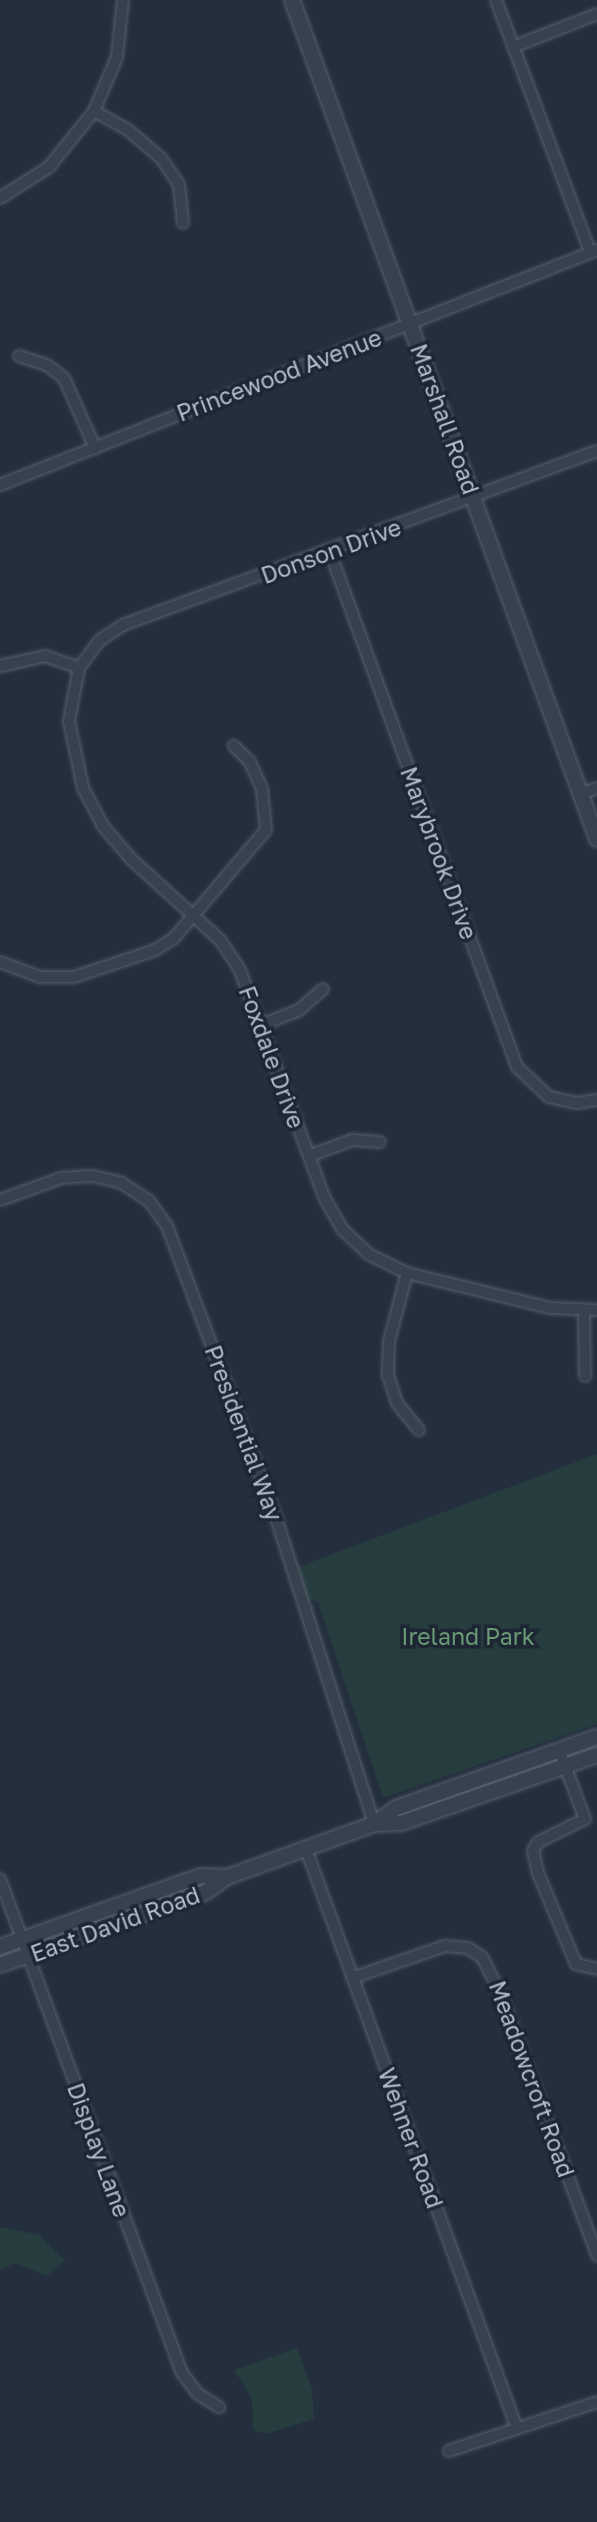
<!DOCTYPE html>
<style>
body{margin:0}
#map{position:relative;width:597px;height:2522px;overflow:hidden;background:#242f3e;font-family:"Golos Text",sans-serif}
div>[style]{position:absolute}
.green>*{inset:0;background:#263c3f}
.roads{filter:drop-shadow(0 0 2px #565f6c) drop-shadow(0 0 2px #565f6c)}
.minor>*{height:10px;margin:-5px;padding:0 5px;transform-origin:5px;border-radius:5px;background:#38414e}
.tertiary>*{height:14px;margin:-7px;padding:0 7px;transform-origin:7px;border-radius:7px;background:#38414e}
span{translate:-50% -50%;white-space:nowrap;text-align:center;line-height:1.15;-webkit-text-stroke:7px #1d2633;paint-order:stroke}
.street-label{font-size:23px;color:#b4bcc9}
.park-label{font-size:23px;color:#6b9a76}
</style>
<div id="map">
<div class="green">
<i style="clip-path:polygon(597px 1454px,597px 1724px,383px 1798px,318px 1602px,302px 1597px,293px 1569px)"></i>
<i style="clip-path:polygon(0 2227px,39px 2235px,65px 2261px,47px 2276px,15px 2263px,0 2270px)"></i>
<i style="clip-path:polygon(297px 2348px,312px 2389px,314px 2419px,266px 2434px,253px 2430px,252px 2398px,234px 2370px)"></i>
</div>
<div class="roads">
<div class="minor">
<i style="left:496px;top:0;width:269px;rotate:69.5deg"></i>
<i style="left:513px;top:47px;width:90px;rotate:-21.4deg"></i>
<i style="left:94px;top:111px;width:39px;rotate:29deg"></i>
<i style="left:128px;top:130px;width:43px;rotate:40.3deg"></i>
<i style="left:161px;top:158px;width:32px;rotate:56deg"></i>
<i style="left:179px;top:185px;width:38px;rotate:84deg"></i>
<i style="left:0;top:198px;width:58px;rotate:-32.3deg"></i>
<i style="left:49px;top:167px;width:72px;rotate:-51.2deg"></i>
<i style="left:94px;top:111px;width:59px;rotate:-66.9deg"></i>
<i style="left:117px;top:57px;width:57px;rotate:-84deg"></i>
<i style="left:19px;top:356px;width:29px;rotate:18deg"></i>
<i style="left:47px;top:365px;width:21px;rotate:37deg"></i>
<i style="left:64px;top:378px;width:77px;rotate:66.1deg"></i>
<i style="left:597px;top:451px;width:505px;rotate:159.84deg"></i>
<i style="left:123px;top:625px;width:27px;rotate:147deg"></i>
<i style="left:100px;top:640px;width:35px;rotate:127deg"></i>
<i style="left:79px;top:668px;width:54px;rotate:100.7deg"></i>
<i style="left:69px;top:721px;width:68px;rotate:78.2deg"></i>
<i style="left:83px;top:788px;width:43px;rotate:62.2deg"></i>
<i style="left:103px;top:826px;width:43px;rotate:49.7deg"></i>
<i style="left:131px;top:859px;width:120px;rotate:42.3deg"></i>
<i style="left:220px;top:940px;width:34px;rotate:56deg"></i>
<i style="left:239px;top:968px;width:246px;rotate:69.6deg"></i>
<i style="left:325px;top:1199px;width:36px;rotate:60deg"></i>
<i style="left:343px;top:1230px;width:37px;rotate:43deg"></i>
<i style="left:370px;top:1255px;width:41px;rotate:25.9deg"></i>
<i style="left:407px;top:1273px;width:148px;rotate:13.7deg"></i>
<i style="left:551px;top:1308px;width:46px;rotate:2.5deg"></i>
<i style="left:0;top:485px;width:642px;rotate:-21.49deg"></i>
<i style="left:330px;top:552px;width:548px;rotate:70.04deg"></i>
<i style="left:517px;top:1067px;width:44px;rotate:43.2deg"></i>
<i style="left:549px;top:1097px;width:29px;rotate:12deg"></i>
<i style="left:577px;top:1103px;width:20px;rotate:-9deg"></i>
<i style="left:0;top:666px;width:46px;rotate:-12.5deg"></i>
<i style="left:45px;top:656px;width:36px;rotate:19deg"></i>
<i style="left:581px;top:794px;width:17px;rotate:-21deg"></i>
<i style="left:0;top:962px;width:43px;rotate:20.6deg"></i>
<i style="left:40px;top:977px;width:34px"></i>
<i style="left:74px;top:977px;width:85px;rotate:-18.4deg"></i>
<i style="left:155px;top:950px;width:22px;rotate:-32deg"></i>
<i style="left:174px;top:938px;width:142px;rotate:-49.6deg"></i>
<i style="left:266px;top:830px;width:41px;rotate:-95.6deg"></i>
<i style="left:262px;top:789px;width:30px;rotate:-114deg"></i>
<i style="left:250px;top:762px;width:23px;rotate:-135deg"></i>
<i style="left:261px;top:1025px;width:41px;rotate:-21.5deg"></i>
<i style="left:299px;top:1010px;width:32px;rotate:-41deg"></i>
<i style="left:309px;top:1156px;width:46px;rotate:-20.4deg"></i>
<i style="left:352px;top:1140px;width:28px;rotate:4deg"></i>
<i style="left:0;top:1200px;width:65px;rotate:-19.8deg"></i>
<i style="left:61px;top:1178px;width:32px;rotate:-4deg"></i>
<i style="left:93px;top:1176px;width:28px;rotate:13deg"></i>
<i style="left:120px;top:1182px;width:35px;rotate:33deg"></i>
<i style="left:149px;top:1201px;width:31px;rotate:54deg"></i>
<i style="left:167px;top:1226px;width:312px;rotate:69.5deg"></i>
<i style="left:276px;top:1518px;width:321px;rotate:72.2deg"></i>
<i style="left:407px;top:1273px;width:70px;rotate:104.8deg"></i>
<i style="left:389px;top:1341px;width:34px;rotate:92deg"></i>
<i style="left:388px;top:1375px;width:29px;rotate:72deg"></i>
<i style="left:397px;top:1403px;width:35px;rotate:51deg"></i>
<i style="left:584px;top:1311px;width:65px;rotate:89.1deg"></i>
<i style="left:559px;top:1750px;width:74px;rotate:69.4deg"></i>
<i style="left:585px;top:1819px;width:52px;rotate:153.9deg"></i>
<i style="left:538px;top:1842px;width:10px;rotate:119deg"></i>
<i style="left:533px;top:1851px;width:23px;rotate:77deg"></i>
<i style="left:538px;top:1873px;width:99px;rotate:67.3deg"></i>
<i style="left:576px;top:1964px;width:22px;rotate:13deg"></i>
<i style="left:306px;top:1849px;width:614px;rotate:70deg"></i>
<i style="left:0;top:1879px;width:526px;rotate:69.78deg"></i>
<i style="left:182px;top:2373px;width:26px;rotate:53deg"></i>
<i style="left:198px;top:2394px;width:25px;rotate:32deg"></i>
<i style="left:352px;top:1978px;width:98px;rotate:-19deg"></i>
<i style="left:445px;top:1946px;width:23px;rotate:5deg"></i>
<i style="left:468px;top:1948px;width:17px;rotate:33deg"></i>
<i style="left:482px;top:1957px;width:37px;rotate:63deg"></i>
<i style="left:499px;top:1990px;width:283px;rotate:69.7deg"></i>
<i style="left:449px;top:2451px;width:156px;rotate:-18.3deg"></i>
</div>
<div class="tertiary">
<i style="left:292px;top:0;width:893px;rotate:70.02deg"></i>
<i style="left:374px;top:1824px;width:27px;rotate:-2deg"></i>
<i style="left:401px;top:1823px;width:207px;rotate:-19.1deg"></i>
<i style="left:0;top:1947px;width:212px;rotate:-19.5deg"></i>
<i style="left:200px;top:1876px;width:27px;rotate:2deg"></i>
<i style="left:0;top:1965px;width:219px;rotate:-19.5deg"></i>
<i style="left:206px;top:1892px;width:26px;rotate:-36deg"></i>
<i style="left:227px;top:1877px;width:156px;rotate:-19.8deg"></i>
<i style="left:374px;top:1824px;width:27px;rotate:-36deg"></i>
<i style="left:396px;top:1808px;width:213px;rotate:-19.5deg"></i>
</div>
</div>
<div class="street-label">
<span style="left:279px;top:375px;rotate:-21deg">Princewood Avenue</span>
<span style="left:445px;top:419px;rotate:70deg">Marshall Road</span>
<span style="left:331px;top:551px;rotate:-20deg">Donson Drive</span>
<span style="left:439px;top:853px;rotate:70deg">Marybrook Drive</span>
<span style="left:272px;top:1057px;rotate:70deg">Foxdale Drive</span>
<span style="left:244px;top:1433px;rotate:70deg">Presidential Way</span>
<span style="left:115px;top:1924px;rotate:-20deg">East David Road</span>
<span style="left:532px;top:2079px;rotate:70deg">Meadowcroft Road</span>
<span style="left:411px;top:2138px;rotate:70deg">Wehner Road</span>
<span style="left:99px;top:2150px;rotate:70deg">Display Lane</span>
</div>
<div class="park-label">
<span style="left:468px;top:1636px">Ireland Park</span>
</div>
</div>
